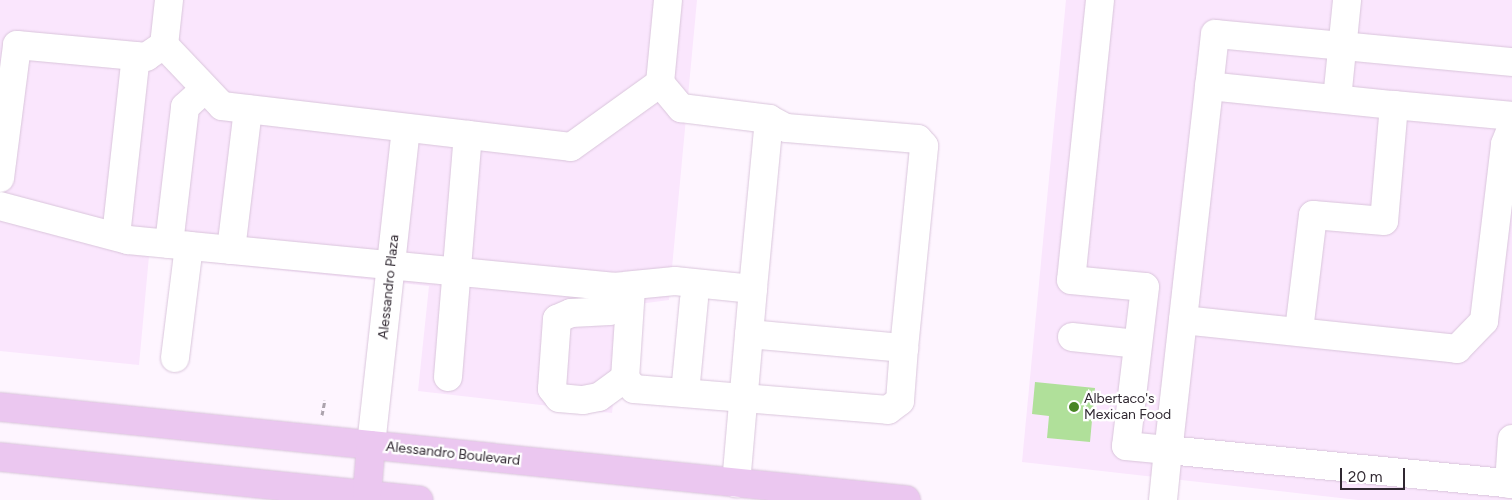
<!DOCTYPE html>
<style>
body{margin:0}
#map{position:relative;width:1512px;height:500px;overflow:hidden;background:#fef5ff;font-family:Figtree,sans-serif}
div>[style]{position:absolute}
.built>*{inset:0;background:#fae6fd}
.building>*{inset:0;background:#b0e09a}
.path>*{height:3px;margin-top:-1.5px;transform-origin:0;background:repeating-linear-gradient(90deg,#aca3ad 0 5px,transparent 0 7.5px)}
.roads{filter:drop-shadow(0 0 1px #d9c5db) drop-shadow(0 0 1px #d9c5db)}
.minor>*{height:28px;margin:-14px;padding:0 14px;transform-origin:14px;border-radius:14px;background:#fff}
.major>*{height:28px;margin:-14px;padding:0 14px;transform-origin:14px;border-radius:14px;background:#ebc7f0}
.dots>*{width:14px;height:14px;translate:-50% -50%;box-sizing:border-box;border:2px solid #fff;border-radius:50%}
span{translate:-50% -50%;white-space:nowrap;text-align:center;line-height:1.15;-webkit-text-stroke:4.5px #fff;paint-order:stroke}
.street-label{font-size:14px;color:#302831}
.poi-label{font-size:14px;color:#302831}
.left{translate:0 -50%;text-align:left}
.scale{position:absolute;left:1340px;top:468px;width:65px;height:22px;box-sizing:border-box;border:2px solid #302831;border-top:0;padding-left:6px;font-size:15px;line-height:18px;white-space:nowrap;color:#302831;-webkit-text-stroke:4px #fff;paint-order:stroke}
</style>
<div id="map">
<div class="built">
<i style="clip-path:polygon(0 0,697px 0,669px 300px,624px 306px,612px 413px,418px 391px,429px 286px,149px 256px,139px 365px,0 351px)"></i>
<i style="clip-path:polygon(1066px 0,1512px 0,1512px 500px,1358px 500px,1022px 462px)"></i>
</div>
<div class="building">
<i style="clip-path:polygon(1035px 382px,1095px 388px,1090px 442px,1047px 438px,1049px 416px,1032px 414px)"></i>
</div>
<div class="path">
<i style="left:322px;top:415px;width:15px;rotate:-79deg"></i>
</div>
<div class="roads">
<div class="minor">
<i style="left:169px;top:0;width:45px;rotate:96.3deg"></i>
<i style="left:164px;top:45px;width:84px;rotate:46.4deg"></i>
<i style="left:222px;top:106px;width:351px;rotate:6.7deg"></i>
<i style="left:571px;top:147px;width:110px;rotate:-35.7deg"></i>
<i style="left:660px;top:83px;width:83px;rotate:-84.5deg"></i>
<i style="left:1100px;top:0;width:281px;rotate:95.9deg"></i>
<i style="left:1071px;top:280px;width:74px;rotate:5.4deg"></i>
<i style="left:1145px;top:287px;width:160px;rotate:96.8deg"></i>
<i style="left:1126px;top:446px;width:42px;rotate:5.4deg"></i>
<i style="left:1168px;top:450px;width:50px;rotate:95.7deg"></i>
<i style="left:1512px;top:62px;width:298px;rotate:-174.6deg"></i>
<i style="left:1215px;top:34px;width:419px;rotate:96.4deg"></i>
<i style="left:1168px;top:450px;width:346px;rotate:5.6deg"></i>
<i style="left:660px;top:83px;width:33px;rotate:50deg"></i>
<i style="left:681px;top:108px;width:89px;rotate:7.1deg"></i>
<i style="left:769px;top:119px;width:171px;rotate:95.4deg"></i>
<i style="left:1209px;top:86px;width:186px;rotate:5.9deg"></i>
<i style="left:1394px;top:105px;width:116px;rotate:94.9deg"></i>
<i style="left:1384px;top:221px;width:71px;rotate:-175.2deg"></i>
<i style="left:1313px;top:215px;width:117px;rotate:96.9deg"></i>
<i style="left:1337px;top:99px;width:100px;rotate:-84.2deg"></i>
<i style="left:1394px;top:105px;width:119px;rotate:5.3deg"></i>
<i style="left:0;top:178px;width:134px;rotate:-82.7deg"></i>
<i style="left:17px;top:45px;width:130px;rotate:5.3deg"></i>
<i style="left:146px;top:57px;width:22px;rotate:-34deg"></i>
<i style="left:0;top:206px;width:132px;rotate:14.9deg"></i>
<i style="left:128px;top:240px;width:487px;rotate:5.5deg"></i>
<i style="left:613px;top:287px;width:62px;rotate:-5.5deg"></i>
<i style="left:675px;top:281px;width:78px;rotate:5.9deg"></i>
<i style="left:753px;top:289px;width:195px;rotate:95deg"></i>
<i style="left:116px;top:236px;width:181px;rotate:-83.7deg"></i>
<i style="left:169px;top:244px;width:138px;rotate:-83.3deg"></i>
<i style="left:185px;top:107px;width:27px;rotate:-42deg"></i>
<i style="left:231px;top:250px;width:142px;rotate:-83.1deg"></i>
<i style="left:613px;top:287px;width:24px;rotate:97deg"></i>
<i style="left:610px;top:311px;width:39px;rotate:177deg"></i>
<i style="left:571px;top:313px;width:15px;rotate:157deg"></i>
<i style="left:557px;top:319px;width:70px;rotate:94.1deg"></i>
<i style="left:552px;top:389px;width:11px;rotate:52deg"></i>
<i style="left:559px;top:398px;width:24px;rotate:5deg"></i>
<i style="left:583px;top:400px;width:16px;rotate:-11deg"></i>
<i style="left:599px;top:397px;width:32px;rotate:-36deg"></i>
<i style="left:631px;top:288px;width:90px;rotate:93.8deg"></i>
<i style="left:625px;top:378px;width:14px;rotate:51deg"></i>
<i style="left:634px;top:389px;width:255px;rotate:4.7deg"></i>
<i style="left:888px;top:410px;width:15px;rotate:-37deg"></i>
<i style="left:900px;top:401px;width:53px;rotate:-85.7deg"></i>
<i style="left:1183px;top:320px;width:276px;rotate:6deg"></i>
<i style="left:1457px;top:349px;width:39px;rotate:-46deg"></i>
<i style="left:1484px;top:321px;width:178px;rotate:-83.2deg"></i>
<i style="left:1505px;top:144px;width:18px;rotate:-68deg"></i>
<i style="left:749px;top:334px;width:156px;rotate:5.2deg"></i>
<i style="left:904px;top:348px;width:203px;rotate:-84.3deg"></i>
<i style="left:924px;top:146px;width:9px;rotate:-131deg"></i>
<i style="left:918px;top:139px;width:132px;rotate:-175.2deg"></i>
<i style="left:786px;top:128px;width:19px;rotate:-152deg"></i>
<i style="left:1072px;top:337px;width:65px;rotate:6.1deg"></i>
<i style="left:175px;top:358px;width:113px;rotate:-82.9deg"></i>
<i style="left:448px;top:377px;width:243px;rotate:-85.3deg"></i>
<i style="left:685px;top:393px;width:94px;rotate:-84.5deg"></i>
<i style="left:371px;top:445px;width:319px;rotate:-83.7deg"></i>
<i style="left:1509px;top:484px;width:45px;rotate:-86.2deg"></i>
</div>
<div class="major">
<i style="left:0;top:407px;width:911px;rotate:5.86deg"></i>
<i style="left:0;top:457px;width:421px;rotate:5.9deg"></i>
<i style="left:367px;top:493px;width:48px;rotate:-85.2deg"></i>
</div>
</div>
<div class="dots">
<i style="left:1074px;top:407px;background:#488524"></i>
</div>
<div class="street-label">
<span style="left:389px;top:287px;rotate:-84deg">Alessandro Plaza</span>
<span style="left:453px;top:454px;rotate:6deg">Alessandro Boulevard</span>
</div>
<div class="poi-label">
<span class="left" style="left:1084px;top:407px">Albertaco's<br>Mexican Food</span>
</div>
<div class="scale">20 m</div>
</div>
